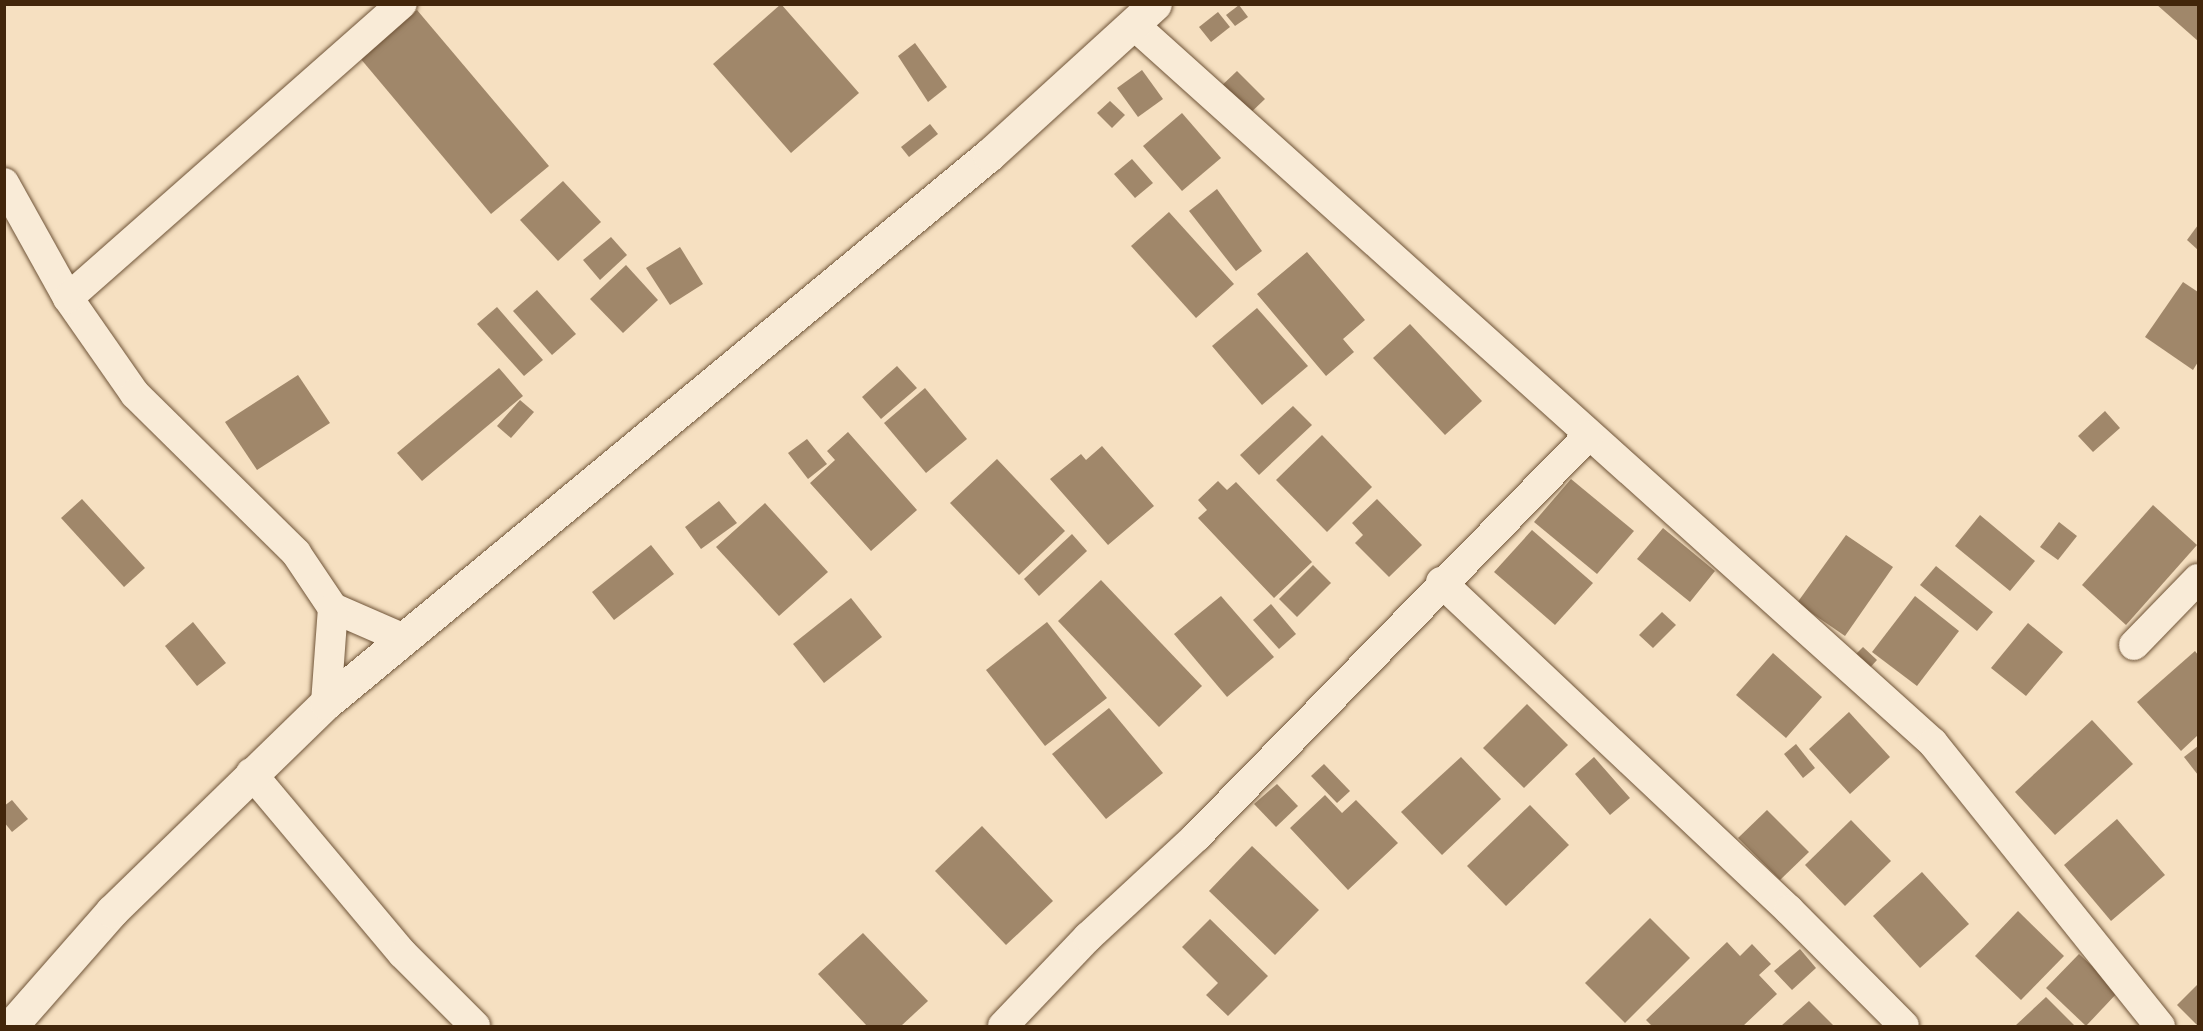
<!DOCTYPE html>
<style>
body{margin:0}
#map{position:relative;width:2203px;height:1031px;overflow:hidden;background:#f6e0c1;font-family:"Old Standard TT",serif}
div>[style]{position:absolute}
.building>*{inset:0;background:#a0876a}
.roads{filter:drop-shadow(0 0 2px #6f5438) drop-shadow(0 0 2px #6f5438)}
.minor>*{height:30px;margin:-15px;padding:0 15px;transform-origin:15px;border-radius:15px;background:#f9ebd7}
.secondary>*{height:33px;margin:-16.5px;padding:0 16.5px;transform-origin:16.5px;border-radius:16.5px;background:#f9ebd7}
span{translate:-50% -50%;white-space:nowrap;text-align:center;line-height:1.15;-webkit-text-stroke:4.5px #f9ebd7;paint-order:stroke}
.frame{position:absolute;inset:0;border:6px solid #42260b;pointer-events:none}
</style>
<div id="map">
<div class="building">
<i style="clip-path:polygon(781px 4px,859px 93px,791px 153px,713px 64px)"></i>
<i style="clip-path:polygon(2156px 4px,2198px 4px,2198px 41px)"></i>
<i style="clip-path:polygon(1239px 5px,1248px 17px,1235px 26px,1226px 15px)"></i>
<i style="clip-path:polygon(417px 10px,549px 166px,491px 214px,360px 58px)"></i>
<i style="clip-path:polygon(1218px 12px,1230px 27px,1211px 42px,1199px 27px)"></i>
<i style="clip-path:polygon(915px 43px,947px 87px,928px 102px,898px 56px)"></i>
<i style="clip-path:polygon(1142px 70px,1163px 99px,1138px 117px,1117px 88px)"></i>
<i style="clip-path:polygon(1237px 71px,1265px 99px,1244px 119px,1217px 90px)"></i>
<i style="clip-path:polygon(1110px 101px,1125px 115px,1112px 128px,1097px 113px)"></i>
<i style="clip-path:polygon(1182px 113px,1221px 158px,1182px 191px,1143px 146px)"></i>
<i style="clip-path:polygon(930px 124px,938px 134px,909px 157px,901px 147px)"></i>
<i style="clip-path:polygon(1132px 159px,1153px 183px,1135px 198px,1114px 174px)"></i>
<i style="clip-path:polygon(563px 181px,601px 222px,558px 261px,520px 220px)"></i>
<i style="clip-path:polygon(1217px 189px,1262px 251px,1236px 271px,1189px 211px)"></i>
<i style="clip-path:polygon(1169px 212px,1234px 284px,1196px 318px,1131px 246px)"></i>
<i style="clip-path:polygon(2198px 225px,2198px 250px,2187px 240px)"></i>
<i style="clip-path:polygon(611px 237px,627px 255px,600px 280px,583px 260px)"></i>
<i style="clip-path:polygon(680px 247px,703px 284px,670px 305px,646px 268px)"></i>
<i style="clip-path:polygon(1307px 252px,1365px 320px,1343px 339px,1354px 352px,1326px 376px,1257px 294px)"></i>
<i style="clip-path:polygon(626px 265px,658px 300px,623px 333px,590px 299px)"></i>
<i style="clip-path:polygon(2183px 282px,2198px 292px,2198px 362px,2193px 370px,2145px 337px)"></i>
<i style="clip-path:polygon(537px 290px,576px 334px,552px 355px,513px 311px)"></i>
<i style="clip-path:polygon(497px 307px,543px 360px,524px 376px,477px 324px)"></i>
<i style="clip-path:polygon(1257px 308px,1308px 366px,1262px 405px,1212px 346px)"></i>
<i style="clip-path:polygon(1410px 324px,1482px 401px,1445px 435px,1373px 358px)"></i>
<i style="clip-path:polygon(897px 366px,917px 388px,881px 419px,862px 397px)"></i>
<i style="clip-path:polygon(499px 368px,523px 396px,422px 481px,397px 453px)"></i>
<i style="clip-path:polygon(298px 375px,330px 423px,257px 470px,225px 422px)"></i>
<i style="clip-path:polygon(925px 388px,967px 439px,926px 473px,884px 423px)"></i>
<i style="clip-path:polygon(520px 400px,534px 412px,511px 438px,497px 426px)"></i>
<i style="clip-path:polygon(1293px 406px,1312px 425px,1259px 475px,1240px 455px)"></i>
<i style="clip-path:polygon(2105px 411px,2120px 428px,2093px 452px,2078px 436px)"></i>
<i style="clip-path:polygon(848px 432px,917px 510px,871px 551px,810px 483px,835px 460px,827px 451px)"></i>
<i style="clip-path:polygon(1322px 435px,1372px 487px,1327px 532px,1276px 480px)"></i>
<i style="clip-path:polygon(807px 439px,827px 464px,808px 479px,788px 453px)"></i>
<i style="clip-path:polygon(1102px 446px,1154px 506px,1108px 545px,1050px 479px,1081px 454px,1086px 460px)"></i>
<i style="clip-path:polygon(997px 459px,1065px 531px,1019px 575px,950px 503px)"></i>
<i style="clip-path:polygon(1571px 479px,1634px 531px,1597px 574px,1534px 522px)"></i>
<i style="clip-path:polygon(1218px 481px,1227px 490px,1236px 482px,1312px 562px,1274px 598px,1198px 518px,1207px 510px,1198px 500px)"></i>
<i style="clip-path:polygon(82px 499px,145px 568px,124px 587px,61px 518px)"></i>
<i style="clip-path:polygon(1377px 499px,1422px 545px,1389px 577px,1355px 543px,1363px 535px,1352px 523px)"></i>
<i style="clip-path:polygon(719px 501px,737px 523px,701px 549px,685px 527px)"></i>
<i style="clip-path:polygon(765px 503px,828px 572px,779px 616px,716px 547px)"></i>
<i style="clip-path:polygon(2153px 505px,2197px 545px,2126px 625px,2082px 585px)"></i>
<i style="clip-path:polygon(1980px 515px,2035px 561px,2010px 591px,1955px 546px)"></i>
<i style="clip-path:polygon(2059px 522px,2077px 536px,2058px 560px,2040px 547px)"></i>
<i style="clip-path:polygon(1663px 528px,1715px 571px,1690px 602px,1637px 559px)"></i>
<i style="clip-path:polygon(1532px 530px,1593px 583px,1555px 625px,1494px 572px)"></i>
<i style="clip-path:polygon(1072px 534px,1087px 551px,1039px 596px,1024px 579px)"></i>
<i style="clip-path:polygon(1846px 535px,1893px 567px,1845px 636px,1797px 603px)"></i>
<i style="clip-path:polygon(651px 545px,674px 574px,614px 620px,592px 592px)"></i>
<i style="clip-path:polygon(1313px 565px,1331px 583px,1297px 617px,1279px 599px)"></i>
<i style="clip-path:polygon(1936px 566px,1993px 612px,1977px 631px,1920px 585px)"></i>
<i style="clip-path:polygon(1101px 580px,1202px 686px,1159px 727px,1058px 621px)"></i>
<i style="clip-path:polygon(1221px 596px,1274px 657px,1227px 697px,1174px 634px)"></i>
<i style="clip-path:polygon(1915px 596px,1959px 631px,1917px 686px,1872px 652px)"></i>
<i style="clip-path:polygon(851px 598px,882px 637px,824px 683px,793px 644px)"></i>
<i style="clip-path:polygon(1271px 604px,1296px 634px,1279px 649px,1253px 620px)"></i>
<i style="clip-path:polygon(1662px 612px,1676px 625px,1653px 648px,1639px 635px)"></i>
<i style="clip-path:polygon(193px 622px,226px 663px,197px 686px,165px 646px)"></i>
<i style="clip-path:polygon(1047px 622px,1107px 698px,1045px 746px,986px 670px)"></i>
<i style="clip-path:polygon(2028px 623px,2063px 652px,2026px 696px,1991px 668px)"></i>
<i style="clip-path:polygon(1863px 647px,1877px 660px,1866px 672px,1852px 658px)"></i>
<i style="clip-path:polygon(2195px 651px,2198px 655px,2198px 735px,2181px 751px,2137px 702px)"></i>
<i style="clip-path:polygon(1773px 653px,1822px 697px,1786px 738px,1736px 695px)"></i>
<i style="clip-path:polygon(1527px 704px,1568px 745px,1524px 788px,1483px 748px)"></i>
<i style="clip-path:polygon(1109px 708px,1163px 773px,1106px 819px,1052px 754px)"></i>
<i style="clip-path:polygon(1849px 712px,1890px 757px,1850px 794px,1809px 749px)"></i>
<i style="clip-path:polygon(2092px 720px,2133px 764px,2055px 835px,2015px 792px)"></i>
<i style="clip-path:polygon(1796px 744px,1815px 768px,1803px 778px,1784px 754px)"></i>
<i style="clip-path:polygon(2198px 746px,2198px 775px,2184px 757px)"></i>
<i style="clip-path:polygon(1461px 757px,1501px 799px,1442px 855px,1401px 812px)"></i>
<i style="clip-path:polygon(1594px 757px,1630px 798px,1610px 815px,1575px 774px)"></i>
<i style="clip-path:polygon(1324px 764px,1350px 791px,1337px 803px,1311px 776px)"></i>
<i style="clip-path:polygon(1277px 784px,1298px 806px,1276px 827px,1254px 804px)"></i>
<i style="clip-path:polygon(1325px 795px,1342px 813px,1356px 800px,1398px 843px,1348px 890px,1290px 828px)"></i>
<i style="clip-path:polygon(12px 800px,28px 819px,12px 832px,4px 822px,4px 806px)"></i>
<i style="clip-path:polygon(1530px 805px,1569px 845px,1506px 906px,1467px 866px)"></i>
<i style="clip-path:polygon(1767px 810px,1809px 852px,1780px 880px,1738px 838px)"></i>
<i style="clip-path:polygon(2117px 819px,2165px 875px,2111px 921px,2064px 865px)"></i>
<i style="clip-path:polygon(1851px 820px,1891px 861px,1845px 906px,1805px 865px)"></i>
<i style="clip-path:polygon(982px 826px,1053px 901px,1006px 945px,935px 871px)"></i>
<i style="clip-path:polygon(1252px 846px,1319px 910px,1275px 955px,1209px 891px)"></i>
<i style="clip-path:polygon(1922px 872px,1969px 924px,1920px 968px,1873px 916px)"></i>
<i style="clip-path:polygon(2018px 911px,2064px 956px,2021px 1000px,1975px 956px)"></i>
<i style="clip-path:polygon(1650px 918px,1690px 958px,1625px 1023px,1585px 983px)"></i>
<i style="clip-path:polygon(1210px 919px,1268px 976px,1228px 1016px,1206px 995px,1218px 983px,1182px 947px)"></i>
<i style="clip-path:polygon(863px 933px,928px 1001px,901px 1026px,867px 1026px,818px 974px)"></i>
<i style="clip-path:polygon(1727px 942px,1740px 956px,1752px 944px,1771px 964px,1759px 975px,1777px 994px,1743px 1026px,1652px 1026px,1646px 1020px)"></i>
<i style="clip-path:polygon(1800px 949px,1816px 968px,1792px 990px,1774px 971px)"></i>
<i style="clip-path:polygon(2079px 954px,2119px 991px,2086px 1026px,2046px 988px)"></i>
<i style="clip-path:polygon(2198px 984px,2198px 1026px,2177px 1005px)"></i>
<i style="clip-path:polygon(2046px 997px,2075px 1026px,2015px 1026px)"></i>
<i style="clip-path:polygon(1809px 1001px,1834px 1026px,1781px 1026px)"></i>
</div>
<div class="roads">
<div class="minor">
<i style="left:1134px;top:25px;width:1074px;rotate:41.94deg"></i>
<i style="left:1933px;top:743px;width:363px;rotate:51.3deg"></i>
<i style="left:4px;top:183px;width:132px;rotate:60.9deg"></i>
<i style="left:68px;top:298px;width:117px;rotate:55.1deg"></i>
<i style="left:135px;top:394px;width:226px;rotate:44.6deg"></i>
<i style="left:296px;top:553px;width:66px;rotate:56.1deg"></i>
<i style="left:333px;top:608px;width:77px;rotate:23.6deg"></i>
<i style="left:68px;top:298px;width:445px;rotate:-41.4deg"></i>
<i style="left:1441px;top:582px;width:478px;rotate:43.3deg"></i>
<i style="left:1789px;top:910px;width:163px;rotate:45.2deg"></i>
<i style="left:2134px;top:645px;width:92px;rotate:-45.9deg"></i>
<i style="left:326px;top:703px;width:95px;rotate:-85.8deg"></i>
<i style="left:251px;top:773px;width:236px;rotate:50deg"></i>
<i style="left:403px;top:954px;width:102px;rotate:45deg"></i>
<i style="left:1003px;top:1026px;width:123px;rotate:-46.3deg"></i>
<i style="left:1088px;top:937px;width:147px;rotate:-42.8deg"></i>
<i style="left:1196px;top:837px;width:561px;rotate:-45.65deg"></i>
</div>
<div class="secondary">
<i style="left:11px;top:1026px;width:153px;rotate:-48.7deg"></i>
<i style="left:112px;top:911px;width:298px;rotate:-44.2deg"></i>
<i style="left:326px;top:703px;width:860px;rotate:-39.58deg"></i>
<i style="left:989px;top:155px;width:224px;rotate:-42.3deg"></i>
</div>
</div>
<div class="frame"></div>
</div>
